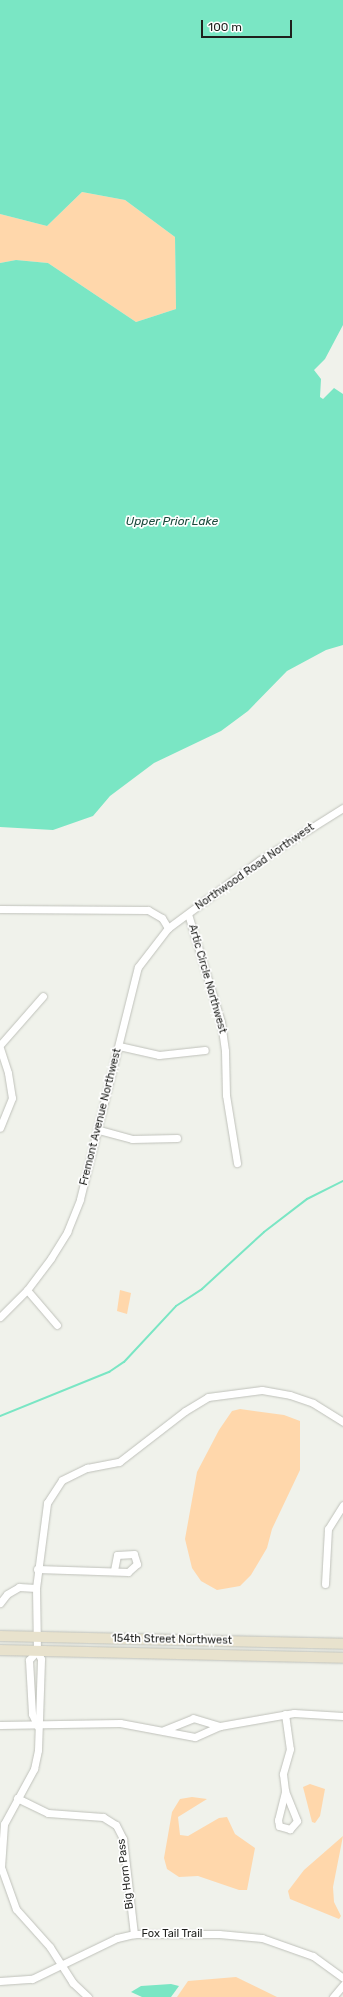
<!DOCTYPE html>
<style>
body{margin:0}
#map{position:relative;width:343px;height:1997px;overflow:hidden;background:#f0f2eb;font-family:Rubik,sans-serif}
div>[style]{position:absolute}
.green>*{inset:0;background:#ffd7ab}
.water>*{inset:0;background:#7ae6c4}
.stream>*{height:2px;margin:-1px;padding:0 1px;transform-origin:1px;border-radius:1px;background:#7ae6c4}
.roads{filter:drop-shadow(0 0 1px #bfc1ba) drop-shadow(0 0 1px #bfc1ba)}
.street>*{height:7px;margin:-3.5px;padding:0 3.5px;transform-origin:3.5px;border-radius:3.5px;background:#fff}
.secondary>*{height:10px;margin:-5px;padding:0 5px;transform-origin:5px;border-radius:5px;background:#e8e2cd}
span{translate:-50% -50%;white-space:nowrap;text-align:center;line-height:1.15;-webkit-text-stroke:3.5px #fff;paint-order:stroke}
.street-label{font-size:11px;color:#1f201d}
.water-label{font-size:12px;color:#1b4a3c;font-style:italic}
.scale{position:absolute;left:201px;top:20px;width:91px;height:18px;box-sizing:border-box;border:2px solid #1f201d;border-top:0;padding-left:5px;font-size:12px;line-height:14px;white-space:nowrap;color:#1f201d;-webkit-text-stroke:3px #fff;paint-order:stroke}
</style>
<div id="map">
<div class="green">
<i style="clip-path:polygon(82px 192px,125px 200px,175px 237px,176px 309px,136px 322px,48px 263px,16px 260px,0 263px,0 214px,47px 226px)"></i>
<i style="clip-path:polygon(120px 1290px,131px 1293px,127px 1314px,117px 1311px)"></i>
<i style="clip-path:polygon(240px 1409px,284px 1415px,300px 1421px,300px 1470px,272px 1529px,267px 1548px,251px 1575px,240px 1586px,217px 1590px,201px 1581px,192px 1568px,185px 1539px,197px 1472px,219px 1430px,232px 1411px)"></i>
<i style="clip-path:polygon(310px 1784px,325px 1789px,320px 1816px,315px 1823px,312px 1822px,303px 1787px)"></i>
<i style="clip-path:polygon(192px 1797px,207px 1799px,178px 1817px,180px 1835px,188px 1836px,219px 1818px,227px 1817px,235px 1834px,255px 1848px,247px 1890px,239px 1890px,198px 1876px,179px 1877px,167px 1869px,164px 1858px,172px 1812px,180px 1799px)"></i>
<i style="clip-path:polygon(343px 1836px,333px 1887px,334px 1902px,341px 1916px,339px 1919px,290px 1899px,288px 1891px,304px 1870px)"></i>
<i style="clip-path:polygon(236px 1977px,277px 1997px,177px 1997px,188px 1981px)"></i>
</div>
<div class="water">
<i style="clip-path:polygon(0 0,343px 0,343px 325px,325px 359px,314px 370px,321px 379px,320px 397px,323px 399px,334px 388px,343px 394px,343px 645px,326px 650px,287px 671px,248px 711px,221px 731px,154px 763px,110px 796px,93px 816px,53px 830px,0 827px,0 263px,16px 260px,48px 263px,136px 322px,176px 309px,175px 237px,125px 200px,82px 192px,47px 226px,0 214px)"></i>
<i style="clip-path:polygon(171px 1984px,179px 1986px,171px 1997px,142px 1997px,131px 1992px,141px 1986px)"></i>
</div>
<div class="stream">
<i style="left:0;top:1416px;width:118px;rotate:-22deg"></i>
<i style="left:109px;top:1372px;width:18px;rotate:-34deg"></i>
<i style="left:124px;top:1362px;width:76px;rotate:-47.1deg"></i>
<i style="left:176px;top:1306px;width:31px;rotate:-33deg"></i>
<i style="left:202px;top:1289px;width:84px;rotate:-42.6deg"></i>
<i style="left:264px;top:1232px;width:54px;rotate:-37.5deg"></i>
<i style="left:307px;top:1199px;width:40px;rotate:-26.6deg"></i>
</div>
<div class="roads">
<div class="street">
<i style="left:0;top:909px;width:148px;rotate:0.4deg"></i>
<i style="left:148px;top:910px;width:16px;rotate:30deg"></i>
<i style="left:162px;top:918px;width:12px;rotate:59deg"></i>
<i style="left:188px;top:914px;width:113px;rotate:73deg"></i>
<i style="left:221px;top:1022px;width:29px;rotate:82deg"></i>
<i style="left:225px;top:1051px;width:44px;rotate:88.7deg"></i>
<i style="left:226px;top:1095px;width:69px;rotate:80.8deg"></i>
<i style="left:0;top:1045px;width:65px;rotate:-48.7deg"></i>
<i style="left:119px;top:1046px;width:41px;rotate:12.7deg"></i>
<i style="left:159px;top:1055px;width:46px;rotate:-6.2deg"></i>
<i style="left:0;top:1048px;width:26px;rotate:72deg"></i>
<i style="left:8px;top:1073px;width:25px;rotate:81deg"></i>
<i style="left:12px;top:1098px;width:32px;rotate:112deg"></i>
<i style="left:99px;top:1130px;width:34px;rotate:15deg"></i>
<i style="left:132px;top:1139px;width:45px;rotate:-1.3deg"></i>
<i style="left:27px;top:1290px;width:46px;rotate:49.4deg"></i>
<i style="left:0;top:1317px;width:38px;rotate:-45deg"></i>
<i style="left:27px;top:1290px;width:40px;rotate:-53deg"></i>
<i style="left:51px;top:1258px;width:31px;rotate:-58deg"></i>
<i style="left:67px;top:1232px;width:35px;rotate:-68deg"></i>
<i style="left:80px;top:1199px;width:239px;rotate:-76deg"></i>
<i style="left:138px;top:967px;width:49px;rotate:-52.4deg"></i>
<i style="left:168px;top:928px;width:114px;rotate:-36.5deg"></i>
<i style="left:260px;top:860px;width:98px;rotate:-32.1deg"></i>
<i style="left:37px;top:1569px;width:91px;rotate:1.9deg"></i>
<i style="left:128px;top:1572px;width:12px;rotate:-42deg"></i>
<i style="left:137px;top:1564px;width:10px;rotate:-107deg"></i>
<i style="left:134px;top:1554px;width:17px;rotate:177deg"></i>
<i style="left:117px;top:1555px;width:15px;rotate:101deg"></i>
<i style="left:325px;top:1584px;width:55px;rotate:-86.9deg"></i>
<i style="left:328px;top:1529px;width:28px;rotate:-58deg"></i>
<i style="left:0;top:1603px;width:11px;rotate:-52deg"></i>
<i style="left:7px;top:1594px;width:14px;rotate:-30deg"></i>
<i style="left:19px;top:1587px;width:17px;rotate:3deg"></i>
<i style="left:37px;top:1651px;width:12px;rotate:132deg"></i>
<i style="left:29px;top:1660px;width:54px;rotate:86.8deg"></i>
<i style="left:32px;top:1714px;width:14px;rotate:65deg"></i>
<i style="left:285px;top:1714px;width:35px;rotate:82deg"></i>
<i style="left:290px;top:1749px;width:26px;rotate:106deg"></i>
<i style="left:283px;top:1774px;width:17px;rotate:83deg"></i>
<i style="left:285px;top:1791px;width:32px;rotate:68deg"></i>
<i style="left:297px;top:1821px;width:11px;rotate:131deg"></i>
<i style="left:290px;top:1829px;width:11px;rotate:-165deg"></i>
<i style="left:279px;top:1826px;width:6px;rotate:-99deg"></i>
<i style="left:278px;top:1820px;width:30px;rotate:-76deg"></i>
<i style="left:0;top:1725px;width:120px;rotate:-1deg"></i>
<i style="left:120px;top:1723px;width:76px;rotate:10.6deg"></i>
<i style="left:195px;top:1737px;width:27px;rotate:-24deg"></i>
<i style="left:220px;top:1726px;width:75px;rotate:-10deg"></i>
<i style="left:294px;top:1713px;width:49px;rotate:3.5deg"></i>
<i style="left:164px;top:1730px;width:31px;rotate:-22deg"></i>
<i style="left:193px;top:1718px;width:28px;rotate:17deg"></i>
<i style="left:17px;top:1798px;width:34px;rotate:26deg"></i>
<i style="left:48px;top:1813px;width:55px;rotate:4.2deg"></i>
<i style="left:103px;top:1817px;width:15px;rotate:32deg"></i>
<i style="left:116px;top:1825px;width:16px;rotate:63deg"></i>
<i style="left:123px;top:1839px;width:96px;rotate:83.4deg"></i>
<i style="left:0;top:1981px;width:32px;rotate:-4deg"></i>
<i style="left:32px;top:1979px;width:94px;rotate:-25.8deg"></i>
<i style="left:117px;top:1938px;width:17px;rotate:-13deg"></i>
<i style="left:134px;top:1934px;width:85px"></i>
<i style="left:219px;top:1934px;width:43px;rotate:5.3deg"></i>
<i style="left:262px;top:1938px;width:54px;rotate:19.4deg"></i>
<i style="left:313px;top:1956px;width:37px;rotate:36deg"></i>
<i style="left:88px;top:1997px;width:21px;rotate:-137deg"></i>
<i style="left:73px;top:1983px;width:43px;rotate:-122.6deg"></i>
<i style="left:50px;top:1947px;width:51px;rotate:-131.8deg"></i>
<i style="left:16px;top:1909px;width:45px;rotate:-109.7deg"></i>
<i style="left:1px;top:1867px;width:43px;rotate:-86deg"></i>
<i style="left:4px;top:1824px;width:63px;rotate:-61.4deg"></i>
<i style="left:34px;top:1769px;width:19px;rotate:-78deg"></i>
<i style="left:38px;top:1750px;width:91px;rotate:-88.1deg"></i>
<i style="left:41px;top:1659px;width:9px;rotate:-117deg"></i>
<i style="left:37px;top:1651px;width:63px;rotate:-90.9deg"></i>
<i style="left:36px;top:1588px;width:86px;rotate:-82.6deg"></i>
<i style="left:47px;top:1503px;width:27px;rotate:-57deg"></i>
<i style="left:62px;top:1480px;width:28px;rotate:-26deg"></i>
<i style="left:87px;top:1468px;width:33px;rotate:-11deg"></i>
<i style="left:119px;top:1462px;width:83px;rotate:-37.7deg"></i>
<i style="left:185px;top:1411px;width:27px;rotate:-31deg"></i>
<i style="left:208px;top:1397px;width:54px;rotate:-7.4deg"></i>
<i style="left:262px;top:1390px;width:28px;rotate:10deg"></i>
<i style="left:290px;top:1395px;width:24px;rotate:19deg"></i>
<i style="left:313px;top:1403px;width:36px;rotate:32deg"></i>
<i style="left:333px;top:1997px;width:16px;rotate:-50deg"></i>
</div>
<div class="secondary">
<i style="left:0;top:1636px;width:343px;rotate:1.3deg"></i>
<i style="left:0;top:1650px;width:343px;rotate:1.3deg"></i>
</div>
</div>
<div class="street-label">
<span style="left:255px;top:867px;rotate:-35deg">Northwood Road Northwest</span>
<span style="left:207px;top:979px;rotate:74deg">Artic Circle Northwest</span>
<span style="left:101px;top:1117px;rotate:-76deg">Fremont Avenue Northwest</span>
<span style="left:172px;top:1640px;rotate:1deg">154th Street Northwest</span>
<span style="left:126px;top:1874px;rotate:-97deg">Big Horn Pass</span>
<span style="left:172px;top:1934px">Fox Tail Trail</span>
</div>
<div class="water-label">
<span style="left:172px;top:522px">Upper Prior Lake</span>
</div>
<div class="scale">100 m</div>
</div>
